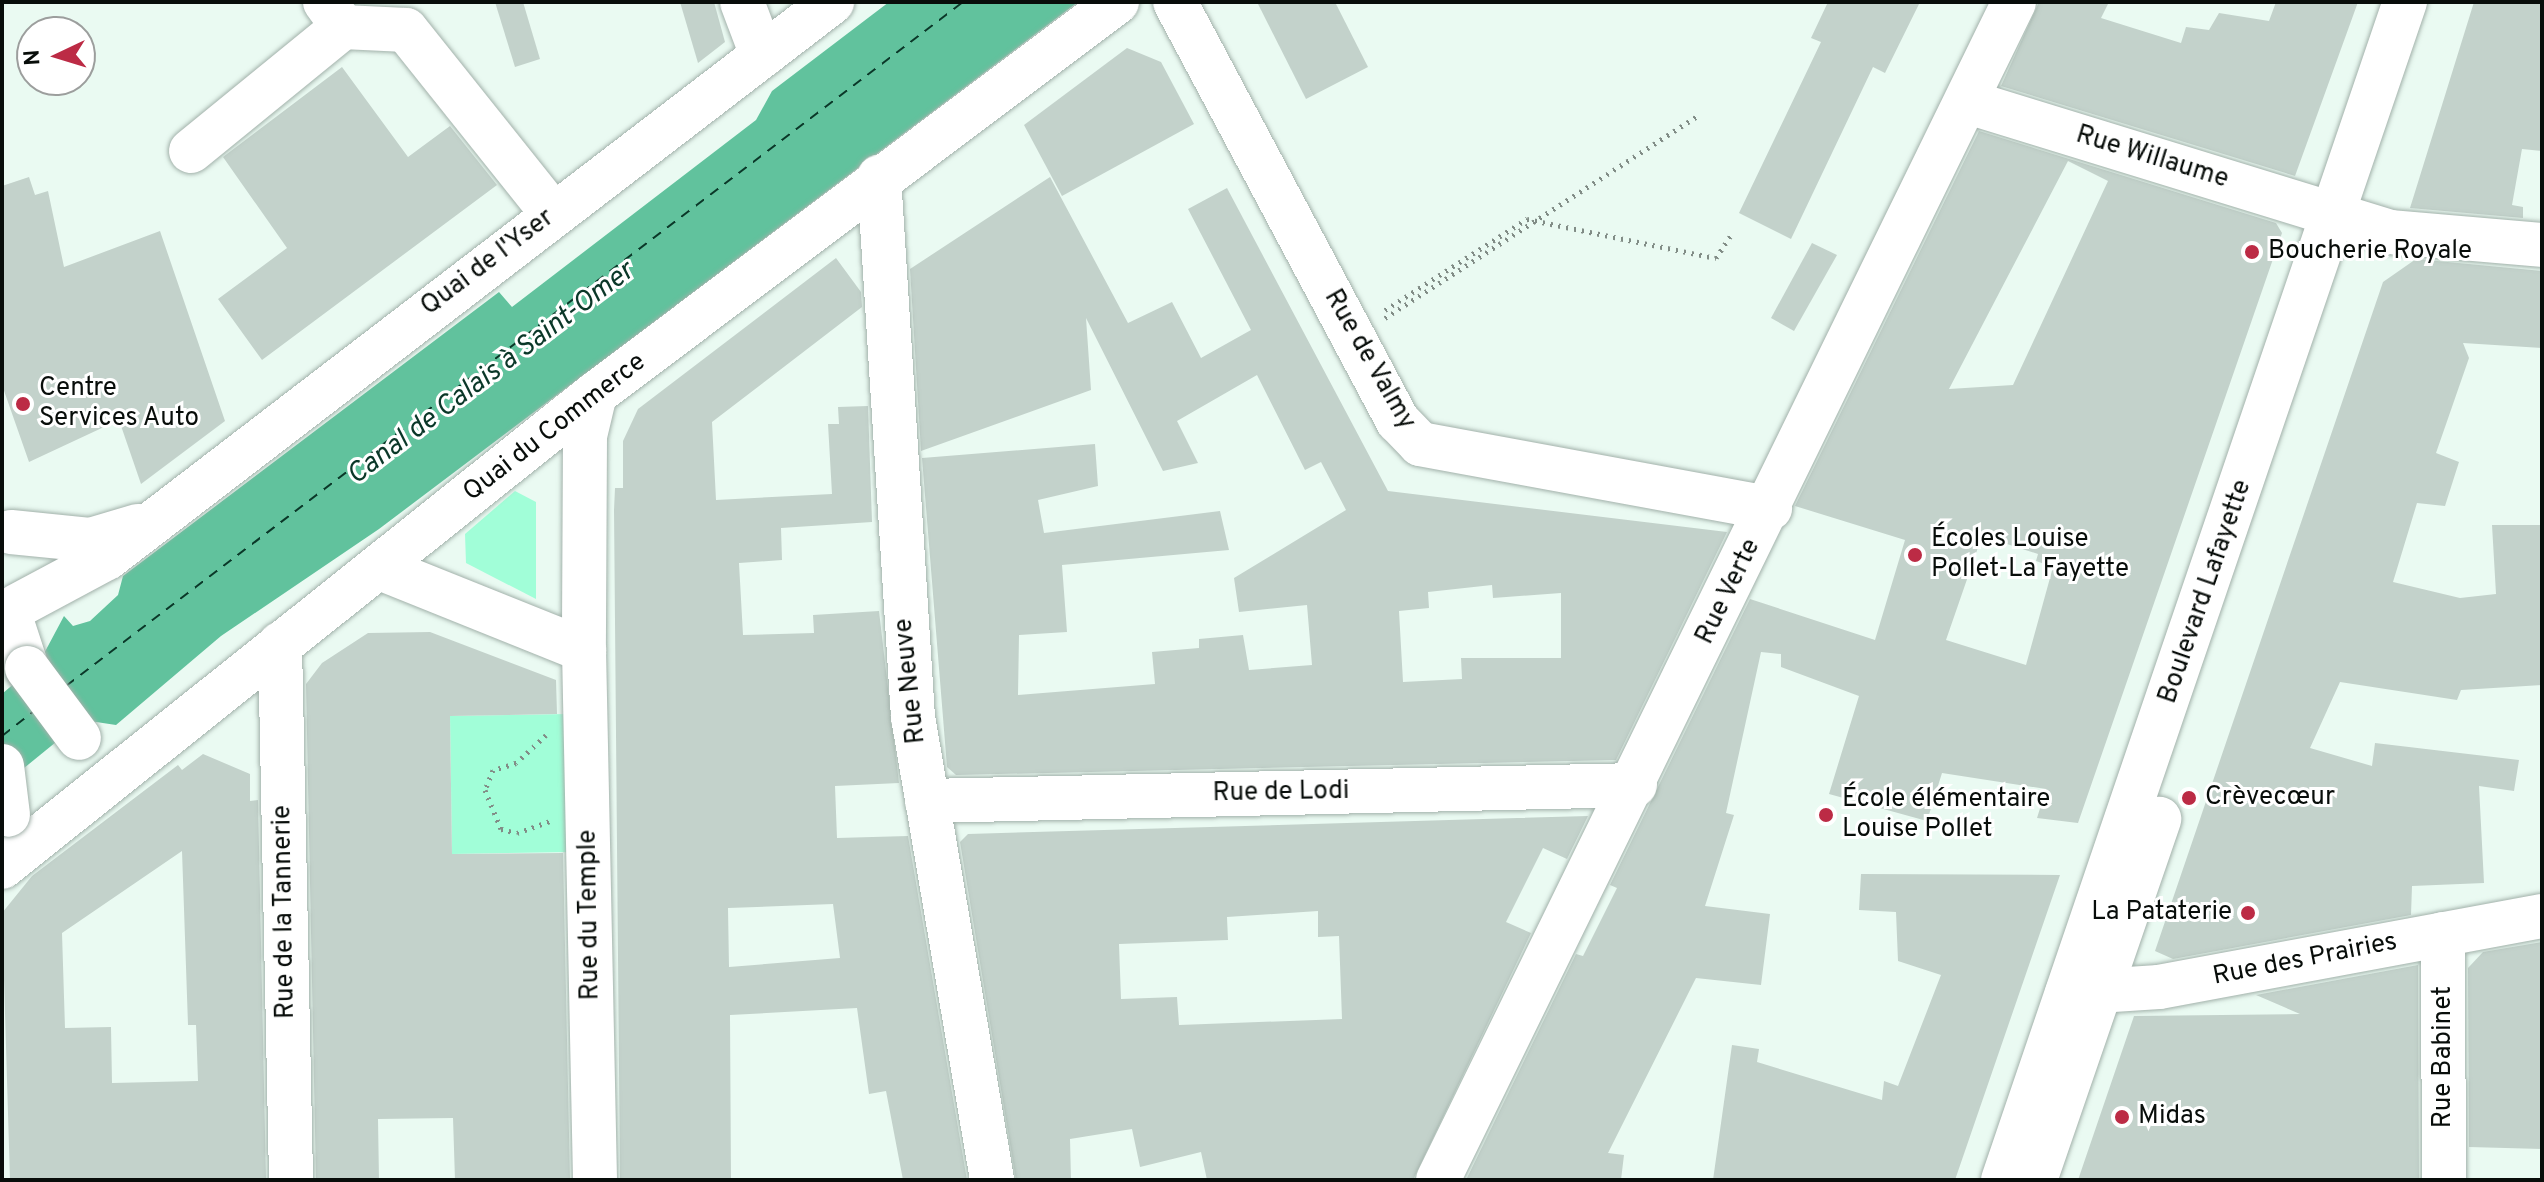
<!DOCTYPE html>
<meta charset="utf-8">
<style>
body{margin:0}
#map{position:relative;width:2544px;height:1182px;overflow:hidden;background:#eafaf2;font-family:Overpass,sans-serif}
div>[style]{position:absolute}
.green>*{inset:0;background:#a1fed8}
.water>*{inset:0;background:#61c29d}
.ferry>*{height:2px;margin-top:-1px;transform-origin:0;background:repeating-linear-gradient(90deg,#0a3728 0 10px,transparent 0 18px)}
.building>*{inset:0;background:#c3d2cb}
.path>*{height:5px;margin-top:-2.5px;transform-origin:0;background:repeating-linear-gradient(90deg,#818c86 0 2px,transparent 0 8px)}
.roads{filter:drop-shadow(0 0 2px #a2b1aa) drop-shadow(0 0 2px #a2b1aa)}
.minor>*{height:44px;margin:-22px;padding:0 22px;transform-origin:22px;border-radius:22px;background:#fff}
.major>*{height:44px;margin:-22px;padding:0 22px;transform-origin:22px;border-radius:22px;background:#fff}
.bridges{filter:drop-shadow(0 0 2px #a2b1aa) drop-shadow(0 0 2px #a2b1aa)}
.minor-bridge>*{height:44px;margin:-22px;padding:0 22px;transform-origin:22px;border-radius:22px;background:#fff}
.dots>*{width:22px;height:22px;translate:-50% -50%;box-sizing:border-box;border:4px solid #fff;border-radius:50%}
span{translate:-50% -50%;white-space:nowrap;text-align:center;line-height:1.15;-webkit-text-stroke:6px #fff;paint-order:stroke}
.street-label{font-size:26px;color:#080d0a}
.poi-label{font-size:26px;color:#080d0a}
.left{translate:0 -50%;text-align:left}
.right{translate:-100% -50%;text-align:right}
.water-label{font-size:28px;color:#0a3728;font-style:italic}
.frame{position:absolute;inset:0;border:4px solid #080d0a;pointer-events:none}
.north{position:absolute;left:16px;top:16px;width:80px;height:80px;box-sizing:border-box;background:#fff;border:2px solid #9c9e9d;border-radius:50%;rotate:266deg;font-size:22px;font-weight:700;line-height:32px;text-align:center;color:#080d0a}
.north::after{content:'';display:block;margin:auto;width:28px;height:36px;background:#bc2b45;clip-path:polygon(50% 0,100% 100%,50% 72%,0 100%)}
</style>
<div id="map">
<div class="green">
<i style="clip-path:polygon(515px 491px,536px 502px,536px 599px,466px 563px,465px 534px)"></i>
<i style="clip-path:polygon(569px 714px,571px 852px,452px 854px,450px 716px)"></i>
</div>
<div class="water">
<i style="clip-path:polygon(889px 2px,1078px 2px,379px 529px,221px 636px,116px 725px,83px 720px,2px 786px,2px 694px,40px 661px,64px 616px,73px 626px,90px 621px,118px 595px,123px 576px,499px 292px,512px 307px,756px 120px,772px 91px)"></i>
</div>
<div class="ferry">
<i style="left:66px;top:686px;width:1128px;rotate:-37.33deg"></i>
<i style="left:2px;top:736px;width:39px;rotate:-38deg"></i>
</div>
<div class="building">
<i style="clip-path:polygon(495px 2px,523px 2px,540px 59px,515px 67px)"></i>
<i style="clip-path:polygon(680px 2px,714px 2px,725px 42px,698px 63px)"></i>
<i style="clip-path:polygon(1257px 2px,1335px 2px,1368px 67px,1306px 99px)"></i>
<i style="clip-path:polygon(1828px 2px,1920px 2px,1885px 73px,1873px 67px,1791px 239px,1739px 213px,1821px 42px,1811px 38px)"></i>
<i style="clip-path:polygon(2039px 2px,2109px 2px,2101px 18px,2181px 43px,2186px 27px,2209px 30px,2219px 13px,2269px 21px,2276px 2px,2358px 2px,2295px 176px,2001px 86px)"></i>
<i style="clip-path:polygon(2474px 2px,2542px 2px,2542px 151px,2522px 149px,2512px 205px,2523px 207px,2523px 218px,2410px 208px)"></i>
<i style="clip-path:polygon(1127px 48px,1161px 62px,1194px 124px,1062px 196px,1024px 125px)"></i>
<i style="clip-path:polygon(342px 67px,408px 157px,450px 126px,497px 185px,262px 360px,218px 299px,287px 248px,223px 157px)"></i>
<i style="clip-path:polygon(evenodd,1979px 131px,2276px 223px,2282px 233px,2078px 823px,2037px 818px,2046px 789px,1942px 773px,1927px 821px,1829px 794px,1859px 696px,1781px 667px,1781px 654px,1761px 652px,1726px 813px,1734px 815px,1705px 906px,1770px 914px,1761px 985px,1696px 978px,1608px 1153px,1624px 1155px,1621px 1180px,1466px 1180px,1576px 954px,1583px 956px,1617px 888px,1610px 885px,1750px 599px,1875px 640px,1905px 540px,1795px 506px,1979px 131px,2068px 161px,2108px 181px,2013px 385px,1949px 389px,2068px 161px,1979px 131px,1982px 536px,2038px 554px,2036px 561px,2053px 567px,2026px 665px,1946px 640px,1982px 536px)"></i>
<i style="clip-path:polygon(29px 177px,35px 195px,48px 191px,64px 267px,160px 231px,225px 421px,141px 484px,119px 420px,29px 462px,2px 385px,2px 186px)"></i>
<i style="clip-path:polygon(evenodd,1050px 177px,1128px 323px,1172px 302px,1201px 358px,1251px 330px,1188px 209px,1227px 188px,1388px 491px,1727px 532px,1616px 760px,956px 775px,947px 767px,922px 458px,1095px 444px,1098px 486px,1038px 500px,1044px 533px,1220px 511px,1229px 550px,1062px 565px,1067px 632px,1019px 635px,1018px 695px,1155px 684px,1152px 652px,1199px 648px,1199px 639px,1243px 635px,1249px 670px,1312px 665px,1307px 605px,1239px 612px,1234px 578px,1346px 510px,1321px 462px,1305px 470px,1257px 375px,1177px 421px,1198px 463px,1163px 471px,1086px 318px,1091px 390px,921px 451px,910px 269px,1050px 177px,1492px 585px,1493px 598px,1561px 593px,1561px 658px,1461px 658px,1462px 679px,1403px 682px,1399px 611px,1429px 608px,1428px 592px,1492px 585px)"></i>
<i style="clip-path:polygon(1812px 243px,1837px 255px,1794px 331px,1771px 318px)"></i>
<i style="clip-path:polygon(evenodd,836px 258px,861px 292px,862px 307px,712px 422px,716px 500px,832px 494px,828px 424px,839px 424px,838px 407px,868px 406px,872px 522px,781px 528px,782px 560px,739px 563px,743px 635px,814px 633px,813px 615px,879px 611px,899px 783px,835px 786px,837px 838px,908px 836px,967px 1180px,903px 1180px,886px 1091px,869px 1094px,857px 1008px,730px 1015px,731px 1178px,620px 1180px,614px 510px,615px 488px,623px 488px,623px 441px,638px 409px,836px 258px,833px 904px,840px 958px,729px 967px,728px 908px,833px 904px)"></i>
<i style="clip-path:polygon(2416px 259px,2542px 271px,2542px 348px,2463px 343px,2469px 358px,2436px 453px,2459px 462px,2445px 506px,2417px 503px,2393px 582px,2460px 598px,2496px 594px,2492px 525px,2542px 525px,2542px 685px,2461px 690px,2457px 700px,2340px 682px,2310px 748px,2372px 766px,2375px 743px,2519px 760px,2514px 791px,2479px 786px,2484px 883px,2412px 886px,2411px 915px,2173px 959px,2155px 951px,2383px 282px)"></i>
<i style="clip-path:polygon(430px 632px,556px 680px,557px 714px,450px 716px,452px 854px,563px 853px,570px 1180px,455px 1180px,453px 1118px,378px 1119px,379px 1180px,316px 1180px,306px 684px,322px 663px,368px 633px)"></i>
<i style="clip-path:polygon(evenodd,203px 754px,250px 774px,250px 801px,258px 800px,266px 1180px,10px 1180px,2px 913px,32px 876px,178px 765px,182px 770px,203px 754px,182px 851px,188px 1025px,196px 1025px,198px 1081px,112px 1083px,111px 1027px,65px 1028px,62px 933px,182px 851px)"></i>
<i style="clip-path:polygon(evenodd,1588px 816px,1567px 859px,1543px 848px,1506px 922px,1531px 933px,1413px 1180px,1207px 1180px,1201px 1152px,1140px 1167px,1132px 1129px,1070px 1139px,1071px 1180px,1016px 1180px,960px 842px,968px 834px,1588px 816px,1318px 911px,1318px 937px,1339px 936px,1342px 1019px,1179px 1025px,1177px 997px,1121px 999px,1119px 944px,1228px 940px,1227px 917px,1318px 911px)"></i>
<i style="clip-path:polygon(1861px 874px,2060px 875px,1955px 1180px,1713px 1180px,1732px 1045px,1759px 1049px,1757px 1062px,1882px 1100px,1884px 1081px,1898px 1086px,1941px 975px,1898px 961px,1896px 912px,1859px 910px)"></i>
<i style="clip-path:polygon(2542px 942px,2542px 1149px,2469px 1147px,2468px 968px,2483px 952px)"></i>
<i style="clip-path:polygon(2418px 965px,2419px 1180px,2078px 1180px,2134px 1016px,2300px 1014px,2256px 995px)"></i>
</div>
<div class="path">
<i style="left:1385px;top:310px;width:169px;rotate:-32.7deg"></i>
<i style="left:1527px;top:219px;width:193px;rotate:11.7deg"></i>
<i style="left:1716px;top:258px;width:30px;rotate:-57deg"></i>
<i style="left:1385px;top:318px;width:375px;rotate:-32.9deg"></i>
<i style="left:546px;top:735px;width:41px;rotate:137deg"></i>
<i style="left:516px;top:763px;width:24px;rotate:163deg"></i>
<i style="left:493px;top:770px;width:22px;rotate:112deg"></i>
<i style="left:485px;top:790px;width:42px;rotate:67.7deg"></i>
<i style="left:501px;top:829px;width:16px;rotate:14deg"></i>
<i style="left:517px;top:833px;width:35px;rotate:-20deg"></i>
</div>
<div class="roads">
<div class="minor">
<i style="left:325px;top:2px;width:31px;rotate:54deg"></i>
<i style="left:343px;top:27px;width:63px;rotate:2.7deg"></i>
<i style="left:406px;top:30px;width:234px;rotate:51.4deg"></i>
<i style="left:742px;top:2px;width:57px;rotate:69.3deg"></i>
<i style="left:1175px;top:2px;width:475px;rotate:62deg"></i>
<i style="left:1398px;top:421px;width:32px;rotate:46deg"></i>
<i style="left:1420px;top:444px;width:356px;rotate:10.4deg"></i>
<i style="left:1968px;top:102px;width:443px;rotate:17.1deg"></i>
<i style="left:2391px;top:232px;width:152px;rotate:4.9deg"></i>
<i style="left:191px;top:151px;width:196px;rotate:-39.2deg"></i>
<i style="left:879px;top:177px;width:541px;rotate:86.4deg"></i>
<i style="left:913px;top:717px;width:470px;rotate:80.3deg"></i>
<i style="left:595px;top:394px;width:43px;rotate:103.4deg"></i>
<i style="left:585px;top:436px;width:214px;rotate:90.3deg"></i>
<i style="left:584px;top:650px;width:530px;rotate:88.81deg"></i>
<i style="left:11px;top:532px;width:79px;rotate:5.8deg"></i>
<i style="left:90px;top:540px;width:50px;rotate:-16.3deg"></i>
<i style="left:380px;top:568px;width:220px;rotate:21.9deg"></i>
<i style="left:17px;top:606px;width:102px;rotate:-28.1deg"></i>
<i style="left:107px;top:558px;width:914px;rotate:-37.48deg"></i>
<i style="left:10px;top:616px;width:55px;rotate:71.9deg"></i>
<i style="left:280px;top:644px;width:536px;rotate:88.82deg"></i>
<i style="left:927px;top:801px;width:708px;rotate:-1.29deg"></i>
<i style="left:2px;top:867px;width:759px;rotate:-38.58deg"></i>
<i style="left:595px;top:394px;width:653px;rotate:-36.91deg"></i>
<i style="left:2443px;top:934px;width:246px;rotate:89.8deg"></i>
<i style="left:2067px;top:993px;width:92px;rotate:-3.7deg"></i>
<i style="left:2159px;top:987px;width:390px;rotate:-10.5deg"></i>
<i style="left:1438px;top:1180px;width:1311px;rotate:-63.94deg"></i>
</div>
<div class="major">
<i style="left:2003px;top:1180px;width:1245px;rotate:-71.16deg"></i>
<i style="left:2035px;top:1180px;width:382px;rotate:-71deg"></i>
</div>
</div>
<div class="bridges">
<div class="minor-bridge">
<i style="left:27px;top:668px;width:87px;rotate:53.4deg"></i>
<i style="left:2px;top:766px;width:49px;rotate:83deg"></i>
</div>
</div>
<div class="dots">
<i style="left:2252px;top:252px;background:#bc2b45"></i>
<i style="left:23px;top:404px;background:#bc2b45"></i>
<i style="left:1915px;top:555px;background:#bc2b45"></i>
<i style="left:2189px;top:798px;background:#bc2b45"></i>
<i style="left:1826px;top:815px;background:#bc2b45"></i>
<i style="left:2248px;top:913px;background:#bc2b45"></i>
<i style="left:2122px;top:1117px;background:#bc2b45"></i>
</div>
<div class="street-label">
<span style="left:2152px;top:158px;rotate:17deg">Rue Willaume</span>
<span style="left:488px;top:263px;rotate:-37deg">Quai de l'Yser</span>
<span style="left:1369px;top:360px;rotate:60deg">Rue de Valmy</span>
<span style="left:555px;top:428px;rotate:-38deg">Quai du Commerce</span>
<span style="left:1729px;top:592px;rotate:-64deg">Rue Verte</span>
<span style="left:2206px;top:592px;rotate:-71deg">Boulevard Lafayette</span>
<span style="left:911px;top:681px;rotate:-96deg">Rue Neuve</span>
<span style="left:1281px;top:793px;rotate:-1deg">Rue de Lodi</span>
<span style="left:285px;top:912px;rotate:-91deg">Rue de la Tannerie</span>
<span style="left:590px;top:915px;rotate:-91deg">Rue du Temple</span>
<span style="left:2305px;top:960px;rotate:-11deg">Rue des Prairies</span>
<span style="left:2444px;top:1057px;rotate:-90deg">Rue Babinet</span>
</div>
<div class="poi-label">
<span class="left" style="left:2268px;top:252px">Boucherie Royale</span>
<span class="left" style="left:39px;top:404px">Centre<br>Services Auto</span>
<span class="left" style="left:1931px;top:555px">Écoles Louise<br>Pollet-La Fayette</span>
<span class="left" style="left:2205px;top:798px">Crèvecœur</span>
<span class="left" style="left:1842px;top:815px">École élémentaire<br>Louise Pollet</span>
<span class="right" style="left:2232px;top:913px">La Pataterie</span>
<span class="left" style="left:2138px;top:1117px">Midas</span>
</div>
<div class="water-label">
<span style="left:491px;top:374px;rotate:-37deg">Canal de Calais à Saint-Omer</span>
</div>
<div class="frame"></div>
<div class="north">N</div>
</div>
